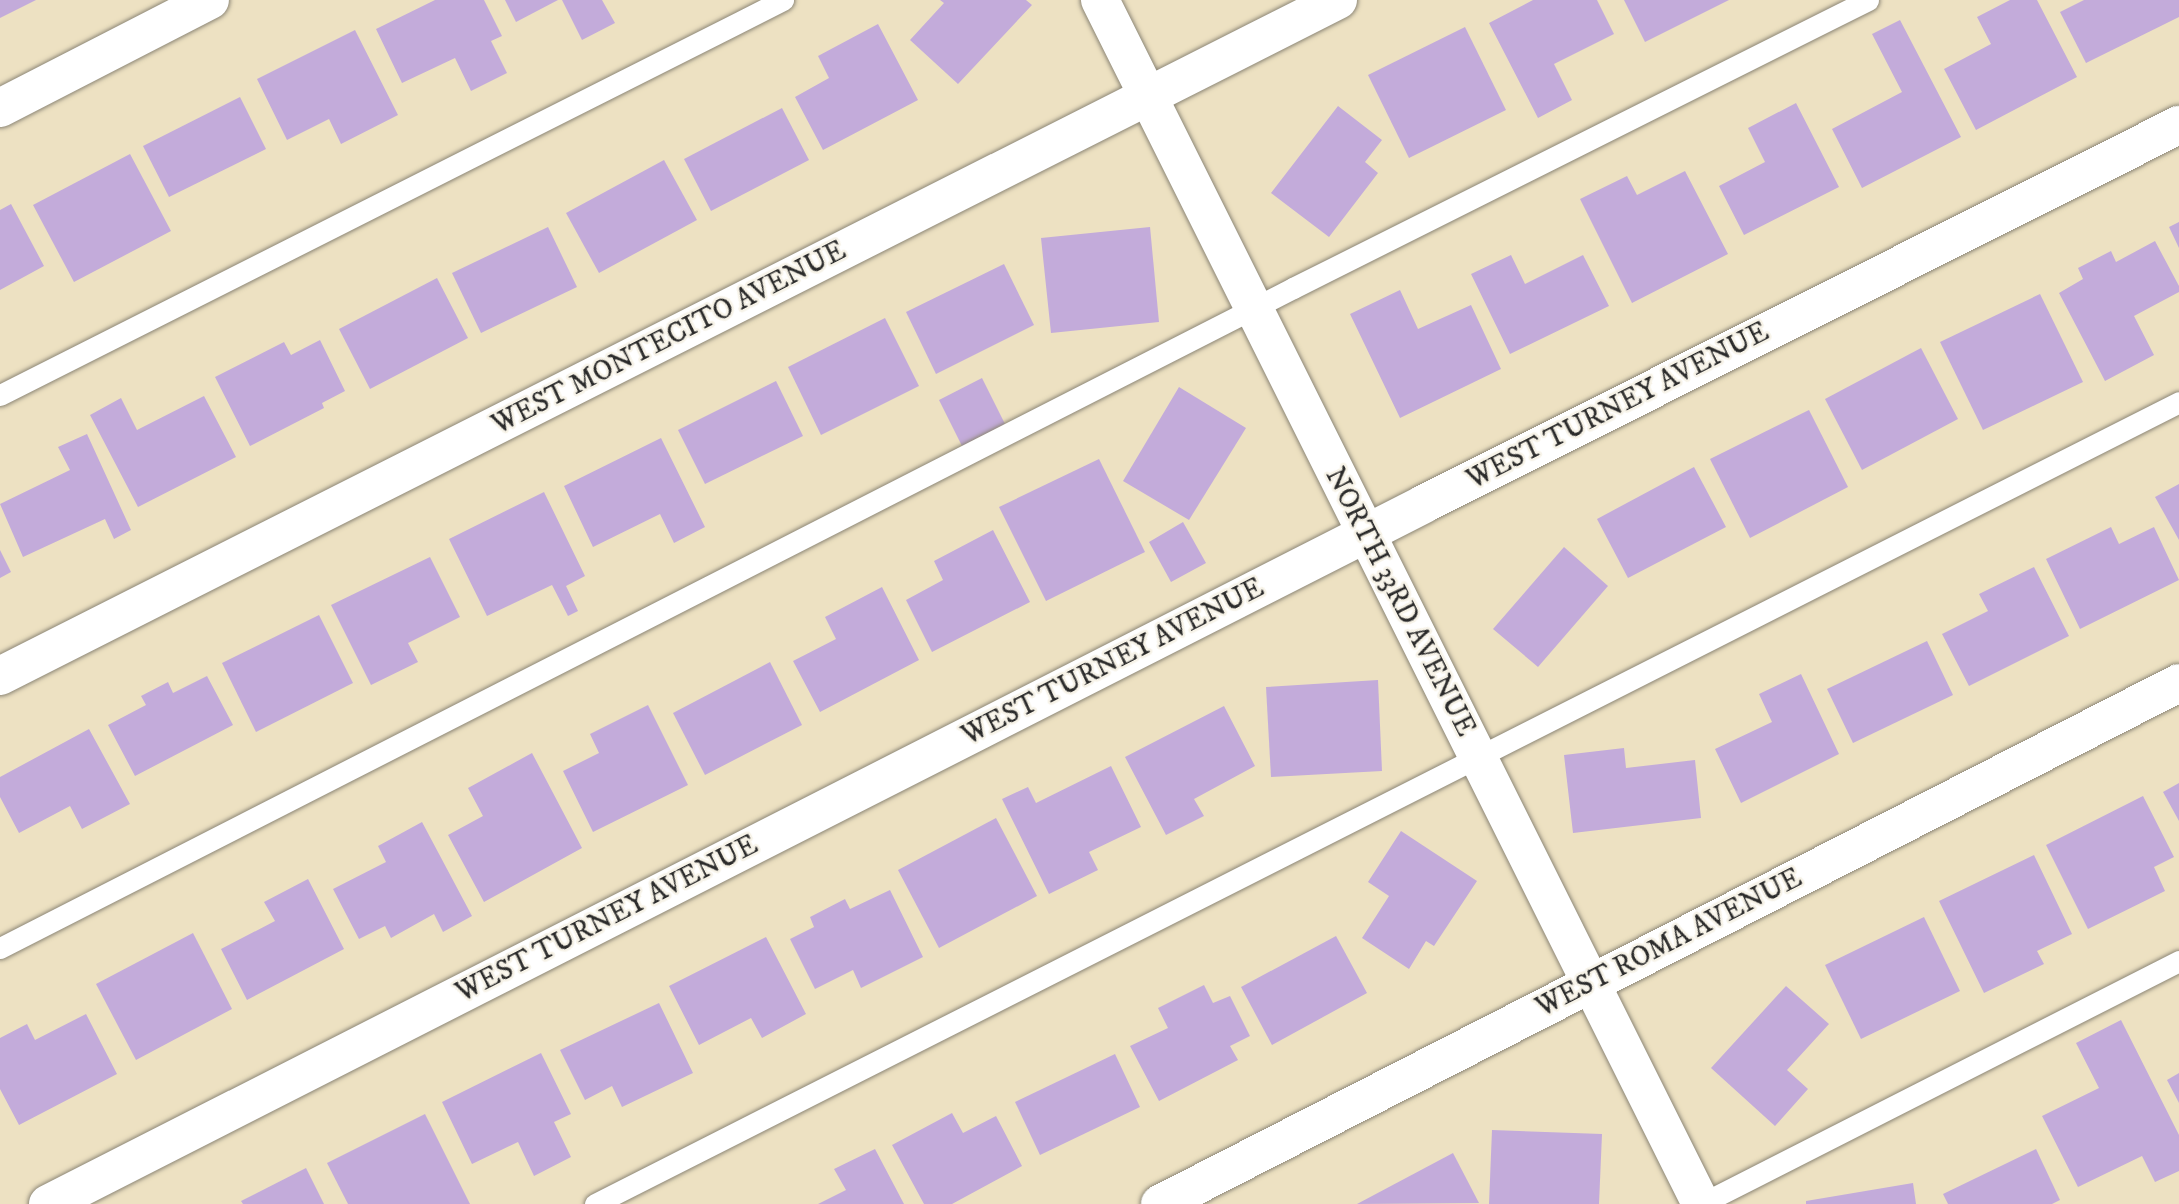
<!DOCTYPE html>
<style>
body{margin:0}
#map{position:relative;width:2179px;height:1204px;overflow:hidden;background:#ede1c2;font-family:"IM FELL DW Pica",serif}
div>[style]{position:absolute}
.building>*{inset:0;background:#c3abda}
.roads{filter:drop-shadow(0 0 2px #8c8676) drop-shadow(0 0 2px #8c8676)}
.service>*{height:21px;margin:-10.5px;padding:0 10.5px;transform-origin:10.5px;border-radius:10.5px;background:#fff}
.minor>*{height:38px;margin:-19px;padding:0 19px;transform-origin:19px;border-radius:19px;background:#fff}
span{translate:-50% -50%;white-space:nowrap;text-align:center;line-height:1.15;-webkit-text-stroke:5px #f7f3e8;paint-order:stroke}
.street-label{font-size:28px;color:#2b2b2b}
</style>
<div id="map">
<div class="building">
<i style="clip-path:polygon(0 0,36px 0,0 18px)"></i>
<i style="clip-path:polygon(435px 0,484px 0,502px 36px,491px 41px,507px 73px,471px 91px,455px 58px,402px 83px,376px 29px)"></i>
<i style="clip-path:polygon(505px 0,558px 0,516px 22px)"></i>
<i style="clip-path:polygon(562px 0,602px 0,615px 23px,582px 40px)"></i>
<i style="clip-path:polygon(940px 0,1026px 0,1032px 5px,958px 84px,910px 40px,944px 3px)"></i>
<i style="clip-path:polygon(1533px 0,1597px 0,1614px 34px,1554px 64px,1572px 100px,1538px 118px,1489px 23px)"></i>
<i style="clip-path:polygon(1624px 0,1729px 0,1645px 42px)"></i>
<i style="clip-path:polygon(2010px 0,2037px 0,2077px 77px,1976px 130px,1944px 69px,1991px 44px,1977px 17px)"></i>
<i style="clip-path:polygon(2084px 0,2179px 0,2179px 17px,2086px 63px,2060px 12px)"></i>
<i style="clip-path:polygon(1900px 20px,1961px 137px,1862px 188px,1832px 129px,1902px 92px,1872px 34px)"></i>
<i style="clip-path:polygon(878px 24px,918px 100px,823px 150px,795px 97px,829px 78px,818px 56px)"></i>
<i style="clip-path:polygon(1465px 27px,1506px 110px,1409px 158px,1368px 75px)"></i>
<i style="clip-path:polygon(355px 30px,398px 115px,341px 144px,329px 119px,287px 140px,257px 79px)"></i>
<i style="clip-path:polygon(240px 97px,266px 149px,169px 197px,143px 146px)"></i>
<i style="clip-path:polygon(1796px 103px,1839px 187px,1744px 235px,1719px 186px,1765px 162px,1748px 128px)"></i>
<i style="clip-path:polygon(1338px 106px,1382px 140px,1365px 162px,1378px 173px,1329px 237px,1271px 193px)"></i>
<i style="clip-path:polygon(782px 108px,809px 160px,711px 211px,684px 159px)"></i>
<i style="clip-path:polygon(130px 154px,171px 231px,74px 282px,33px 205px)"></i>
<i style="clip-path:polygon(664px 160px,697px 220px,599px 273px,566px 213px)"></i>
<i style="clip-path:polygon(1685px 171px,1728px 254px,1632px 303px,1580px 199px,1627px 176px,1637px 195px)"></i>
<i style="clip-path:polygon(11px 204px,44px 266px,0 290px,0 210px)"></i>
<i style="clip-path:polygon(2179px 222px,2179px 248px,2169px 227px)"></i>
<i style="clip-path:polygon(548px 227px,577px 287px,481px 333px,452px 273px)"></i>
<i style="clip-path:polygon(1150px 227px,1159px 322px,1051px 333px,1041px 238px)"></i>
<i style="clip-path:polygon(2155px 241px,2179px 286px,2179px 292px,2134px 316px,2154px 355px,2105px 381px,2059px 293px,2083px 279px,2078px 268px,2111px 251px,2116px 262px)"></i>
<i style="clip-path:polygon(1511px 255px,1525px 284px,1583px 255px,1609px 306px,1510px 354px,1471px 274px)"></i>
<i style="clip-path:polygon(1004px 264px,1034px 325px,936px 374px,906px 312px)"></i>
<i style="clip-path:polygon(437px 278px,468px 338px,370px 389px,339px 329px)"></i>
<i style="clip-path:polygon(1400px 290px,1418px 329px,1471px 305px,1501px 369px,1400px 418px,1350px 314px)"></i>
<i style="clip-path:polygon(2040px 294px,2083px 382px,1983px 430px,1940px 342px)"></i>
<i style="clip-path:polygon(885px 318px,919px 386px,821px 435px,788px 367px)"></i>
<i style="clip-path:polygon(320px 340px,345px 391px,322px 403px,324px 408px,250px 446px,215px 377px,284px 342px,291px 355px)"></i>
<i style="clip-path:polygon(1921px 348px,1958px 419px,1862px 470px,1825px 399px)"></i>
<i style="clip-path:polygon(982px 378px,1005px 424px,962px 446px,939px 400px)"></i>
<i style="clip-path:polygon(776px 381px,803px 436px,705px 484px,678px 430px)"></i>
<i style="clip-path:polygon(1179px 387px,1246px 428px,1189px 520px,1123px 481px)"></i>
<i style="clip-path:polygon(204px 396px,236px 457px,138px 507px,90px 415px,121px 398px,137px 430px)"></i>
<i style="clip-path:polygon(1809px 410px,1848px 487px,1750px 538px,1710px 459px)"></i>
<i style="clip-path:polygon(87px 434px,131px 530px,114px 539px,105px 519px,23px 557px,0 504px,70px 470px,58px 447px)"></i>
<i style="clip-path:polygon(661px 438px,705px 527px,674px 543px,660px 514px,593px 547px,564px 486px)"></i>
<i style="clip-path:polygon(1099px 459px,1145px 552px,1046px 601px,999px 507px)"></i>
<i style="clip-path:polygon(1694px 467px,1726px 527px,1628px 578px,1597px 519px)"></i>
<i style="clip-path:polygon(2179px 484px,2179px 540px,2155px 497px)"></i>
<i style="clip-path:polygon(544px 492px,585px 576px,566px 586px,578px 611px,568px 616px,552px 585px,487px 616px,449px 539px)"></i>
<i style="clip-path:polygon(1183px 522px,1206px 563px,1171px 582px,1149px 542px)"></i>
<i style="clip-path:polygon(2111px 527px,2119px 544px,2154px 527px,2179px 580px,2080px 629px,2046px 559px)"></i>
<i style="clip-path:polygon(993px 530px,1030px 602px,932px 652px,906px 600px,943px 580px,934px 561px)"></i>
<i style="clip-path:polygon(1564px 547px,1608px 586px,1538px 667px,1493px 629px)"></i>
<i style="clip-path:polygon(0 550px,11px 572px,0 578px)"></i>
<i style="clip-path:polygon(430px 557px,460px 617px,408px 643px,418px 662px,371px 685px,331px 605px)"></i>
<i style="clip-path:polygon(2034px 567px,2069px 636px,1969px 686px,1942px 634px,1988px 611px,1979px 594px)"></i>
<i style="clip-path:polygon(882px 587px,919px 660px,820px 712px,793px 661px,836px 639px,825px 617px)"></i>
<i style="clip-path:polygon(319px 615px,353px 683px,256px 732px,222px 663px)"></i>
<i style="clip-path:polygon(1927px 641px,1953px 695px,1853px 743px,1827px 689px)"></i>
<i style="clip-path:polygon(770px 662px,802px 725px,705px 775px,673px 713px)"></i>
<i style="clip-path:polygon(1801px 674px,1839px 754px,1741px 803px,1715px 749px,1772px 722px,1759px 694px)"></i>
<i style="clip-path:polygon(207px 676px,233px 725px,135px 776px,108px 725px,146px 705px,141px 696px,168px 682px,173px 693px)"></i>
<i style="clip-path:polygon(1378px 680px,1382px 771px,1271px 777px,1266px 687px)"></i>
<i style="clip-path:polygon(648px 705px,688px 785px,593px 832px,563px 771px,599px 753px,590px 734px)"></i>
<i style="clip-path:polygon(1224px 706px,1255px 766px,1194px 799px,1204px 816px,1166px 835px,1125px 757px)"></i>
<i style="clip-path:polygon(89px 729px,130px 804px,82px 829px,70px 806px,19px 833px,0 797px,0 777px)"></i>
<i style="clip-path:polygon(1624px 748px,1626px 768px,1695px 760px,1701px 818px,1573px 833px,1564px 755px)"></i>
<i style="clip-path:polygon(532px 753px,582px 848px,484px 902px,448px 835px,483px 816px,468px 788px)"></i>
<i style="clip-path:polygon(1111px 766px,1141px 827px,1089px 852px,1098px 870px,1049px 894px,1002px 799px,1028px 787px,1036px 803px)"></i>
<i style="clip-path:polygon(2179px 783px,2179px 821px,2163px 792px)"></i>
<i style="clip-path:polygon(2143px 796px,2174px 857px,2154px 867px,2165px 891px,2088px 929px,2046px 845px)"></i>
<i style="clip-path:polygon(996px 818px,1037px 896px,939px 948px,898px 870px)"></i>
<i style="clip-path:polygon(422px 822px,472px 916px,443px 932px,434px 914px,391px 938px,385px 926px,359px 939px,333px 889px,386px 862px,378px 846px)"></i>
<i style="clip-path:polygon(1401px 831px,1477px 881px,1434px 946px,1426px 941px,1409px 969px,1362px 938px,1389px 896px,1368px 882px)"></i>
<i style="clip-path:polygon(2034px 855px,2072px 934px,2037px 951px,2044px 964px,1984px 993px,1939px 901px)"></i>
<i style="clip-path:polygon(308px 879px,344px 949px,247px 1000px,221px 949px,275px 921px,264px 902px)"></i>
<i style="clip-path:polygon(890px 890px,923px 957px,861px 988px,853px 970px,815px 989px,790px 939px,814px 927px,810px 917px,845px 899px,850px 909px)"></i>
<i style="clip-path:polygon(1924px 917px,1960px 991px,1861px 1039px,1825px 965px)"></i>
<i style="clip-path:polygon(193px 933px,232px 1009px,136px 1060px,96px 984px)"></i>
<i style="clip-path:polygon(1336px 936px,1367px 993px,1272px 1045px,1241px 987px)"></i>
<i style="clip-path:polygon(766px 937px,806px 1014px,762px 1038px,751px 1018px,699px 1045px,669px 986px)"></i>
<i style="clip-path:polygon(1204px 985px,1213px 1003px,1230px 996px,1250px 1036px,1230px 1046px,1238px 1060px,1159px 1101px,1130px 1046px,1168px 1028px,1158px 1008px)"></i>
<i style="clip-path:polygon(1786px 986px,1829px 1024px,1787px 1070px,1808px 1089px,1775px 1126px,1711px 1068px)"></i>
<i style="clip-path:polygon(659px 1003px,693px 1073px,622px 1107px,612px 1086px,585px 1100px,560px 1050px)"></i>
<i style="clip-path:polygon(86px 1014px,117px 1074px,19px 1125px,0 1089px,0 1038px,27px 1024px,35px 1040px)"></i>
<i style="clip-path:polygon(2121px 1020px,2179px 1135px,2179px 1171px,2155px 1182px,2142px 1156px,2078px 1187px,2042px 1116px,2099px 1088px,2076px 1043px)"></i>
<i style="clip-path:polygon(541px 1053px,571px 1114px,554px 1122px,571px 1157px,534px 1176px,518px 1142px,472px 1164px,442px 1102px)"></i>
<i style="clip-path:polygon(1115px 1054px,1140px 1107px,1040px 1155px,1015px 1102px)"></i>
<i style="clip-path:polygon(2179px 1073px,2179px 1103px,2167px 1080px)"></i>
<i style="clip-path:polygon(952px 1113px,963px 1133px,996px 1116px,1022px 1166px,952px 1204px,924px 1204px,892px 1145px)"></i>
<i style="clip-path:polygon(425px 1114px,470px 1204px,348px 1204px,327px 1163px)"></i>
<i style="clip-path:polygon(1492px 1130px,1602px 1134px,1599px 1204px,1489px 1204px)"></i>
<i style="clip-path:polygon(875px 1149px,904px 1204px,818px 1204px,846px 1190px,834px 1169px)"></i>
<i style="clip-path:polygon(2036px 1149px,2060px 1200px,2052px 1204px,1948px 1204px,1943px 1194px)"></i>
<i style="clip-path:polygon(1453px 1153px,1479px 1203px,1357px 1204px)"></i>
<i style="clip-path:polygon(306px 1168px,324px 1204px,243px 1204px,241px 1201px)"></i>
<i style="clip-path:polygon(1913px 1183px,1916px 1204px,1806px 1204px,1806px 1201px)"></i>
</div>
<div class="roads">
<div class="service">
<i style="left:0;top:395px;width:877px;rotate:-26.77deg"></i>
<i style="left:0;top:948px;width:1452px;rotate:-27.04deg"></i>
<i style="left:1293px;top:288px;width:643px;rotate:-26.6deg"></i>
<i style="left:595px;top:1204px;width:1775px;rotate:-26.85deg"></i>
<i style="left:1701px;top:1204px;width:536px;rotate:-26.95deg"></i>
</div>
<div class="minor">
<i style="left:1100px;top:0;width:1346px;rotate:63.47deg"></i>
<i style="left:0;top:108px;width:236px;rotate:-27.2deg"></i>
<i style="left:0;top:676px;width:1499px;rotate:-26.8deg"></i>
<i style="left:48px;top:1204px;width:1544px;rotate:-26.96deg"></i>
<i style="left:1424px;top:504px;width:845px;rotate:-26.66deg"></i>
<i style="left:1160px;top:1204px;width:1144px;rotate:-27.08deg"></i>
</div>
</div>
<div class="street-label">
<span style="left:669px;top:338px;rotate:-27deg">WEST MONTECITO AVENUE</span>
<span style="left:1618px;top:406px;rotate:-27deg">WEST TURNEY AVENUE</span>
<span style="left:1400px;top:602px;rotate:63deg">NORTH 33RD AVENUE</span>
<span style="left:1113px;top:662px;rotate:-27deg">WEST TURNEY AVENUE</span>
<span style="left:607px;top:919px;rotate:-27deg">WEST TURNEY AVENUE</span>
<span style="left:1669px;top:943px;rotate:-27deg">WEST ROMA AVENUE</span>
</div>
</div>
